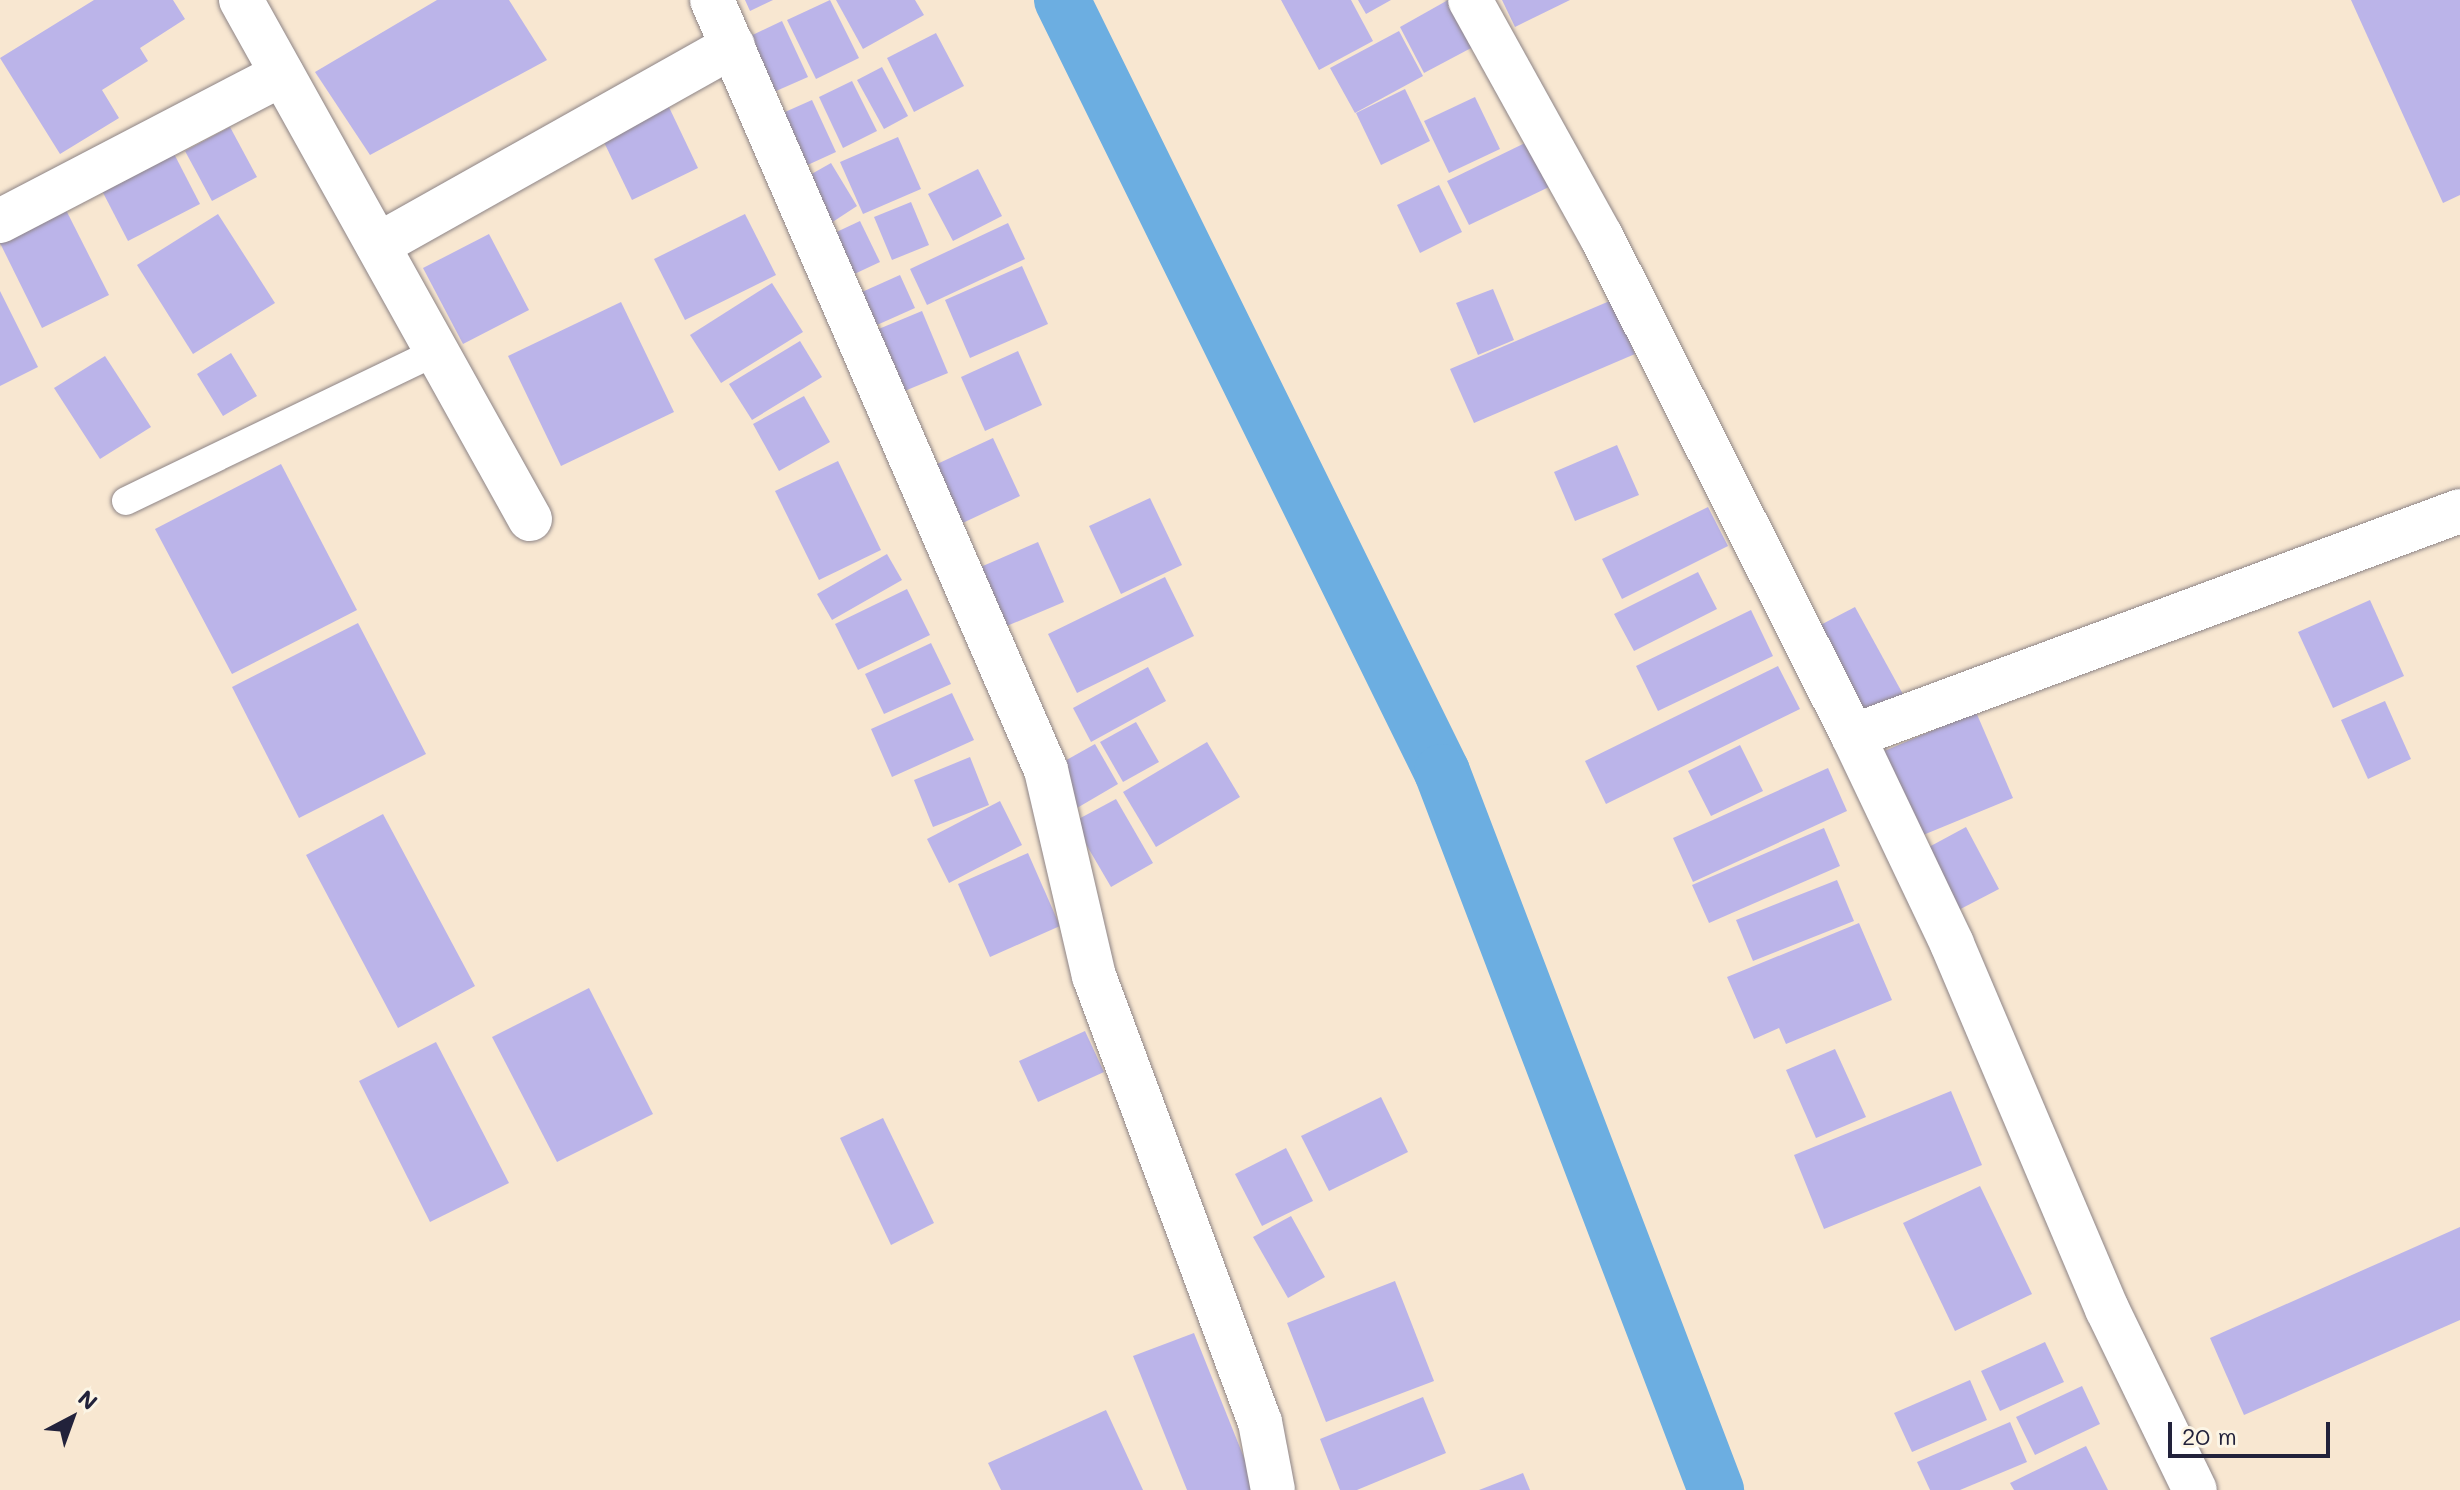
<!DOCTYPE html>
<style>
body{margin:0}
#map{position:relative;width:2460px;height:1490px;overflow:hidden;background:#f8e7d1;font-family:Mali,sans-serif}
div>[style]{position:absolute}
.canal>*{height:56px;margin:-28px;padding:0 28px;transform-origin:28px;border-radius:28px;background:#6caee1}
.building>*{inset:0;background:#bbb4e9}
.roads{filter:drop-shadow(0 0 2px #8d8486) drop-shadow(0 0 2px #8d8486)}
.service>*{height:28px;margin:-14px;padding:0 14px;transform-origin:14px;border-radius:14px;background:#fff}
.minor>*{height:44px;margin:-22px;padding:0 22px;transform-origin:22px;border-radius:22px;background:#fff}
.tertiary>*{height:44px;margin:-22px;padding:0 22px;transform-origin:22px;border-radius:22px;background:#fff}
span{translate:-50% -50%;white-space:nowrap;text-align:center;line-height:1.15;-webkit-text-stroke:6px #fcf5e5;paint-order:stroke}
.north{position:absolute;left:32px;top:1378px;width:80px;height:80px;-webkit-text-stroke:6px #fcf5e5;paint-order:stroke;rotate:41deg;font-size:22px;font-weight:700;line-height:32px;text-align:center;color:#22223b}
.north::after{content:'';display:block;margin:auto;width:28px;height:36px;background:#22223b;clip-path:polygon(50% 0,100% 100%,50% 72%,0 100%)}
.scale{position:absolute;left:2168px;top:1422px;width:162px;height:36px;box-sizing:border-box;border:4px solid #22223b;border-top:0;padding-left:10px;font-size:24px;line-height:28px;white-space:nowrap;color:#22223b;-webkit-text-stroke:6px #fcf5e5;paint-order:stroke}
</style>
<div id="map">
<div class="canal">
<i style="left:1062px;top:0;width:860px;rotate:63.79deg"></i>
<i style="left:1442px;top:772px;width:769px;rotate:69.11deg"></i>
</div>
<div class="building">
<i style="clip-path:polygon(94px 0,173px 0,185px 19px,140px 48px,148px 61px,102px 90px,119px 118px,60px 154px,0 58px)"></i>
<i style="clip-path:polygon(437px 0,509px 0,547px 60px,370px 155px,315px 72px)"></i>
<i style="clip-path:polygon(745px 0,773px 0,750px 11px)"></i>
<i style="clip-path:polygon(830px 0,859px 58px,816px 79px,787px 20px)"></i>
<i style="clip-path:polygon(836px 0,915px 0,924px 15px,863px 49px)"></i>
<i style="clip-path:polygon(1281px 0,1351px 0,1373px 41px,1319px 70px)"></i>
<i style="clip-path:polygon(1358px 0,1391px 0,1366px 14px)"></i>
<i style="clip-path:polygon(1448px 0,1473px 47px,1424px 73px,1400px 27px)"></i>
<i style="clip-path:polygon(1502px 0,1570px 0,1515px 27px)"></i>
<i style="clip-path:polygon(2351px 0,2460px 0,2460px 195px,2443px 203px)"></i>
<i style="clip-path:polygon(782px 21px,808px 77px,767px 95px,742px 40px)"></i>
<i style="clip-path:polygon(1399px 31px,1423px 76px,1355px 113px,1330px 68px)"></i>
<i style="clip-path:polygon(936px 33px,964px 86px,914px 112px,887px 58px)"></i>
<i style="clip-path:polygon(882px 67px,908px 116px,884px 129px,857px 80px)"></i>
<i style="clip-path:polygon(852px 81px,877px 131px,843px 148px,819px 97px)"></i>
<i style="clip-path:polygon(1405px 89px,1430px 141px,1381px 165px,1356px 113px)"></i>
<i style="clip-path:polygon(1475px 97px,1500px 149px,1449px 173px,1424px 121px)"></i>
<i style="clip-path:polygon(812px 100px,836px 152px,801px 168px,776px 116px)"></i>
<i style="clip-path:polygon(667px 103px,698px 168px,632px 200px,600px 134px)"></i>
<i style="clip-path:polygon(230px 127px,257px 177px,212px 201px,185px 151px)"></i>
<i style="clip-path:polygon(898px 137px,921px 189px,863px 214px,840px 162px)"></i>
<i style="clip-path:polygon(1527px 142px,1549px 187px,1469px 225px,1447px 181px)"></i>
<i style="clip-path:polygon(170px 146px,200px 204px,128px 241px,98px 183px)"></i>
<i style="clip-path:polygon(831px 163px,857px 206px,828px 225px,801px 180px)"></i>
<i style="clip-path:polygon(978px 169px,1002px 216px,953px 241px,928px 194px)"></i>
<i style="clip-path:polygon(1439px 185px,1462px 232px,1420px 253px,1397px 205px)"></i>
<i style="clip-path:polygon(911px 202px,929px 245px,892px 260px,874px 217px)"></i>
<i style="clip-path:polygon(66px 210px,109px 295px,42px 328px,0 243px)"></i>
<i style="clip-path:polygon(218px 214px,275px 303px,193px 354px,137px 265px)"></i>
<i style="clip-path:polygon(745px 214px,776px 275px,685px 320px,654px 259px)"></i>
<i style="clip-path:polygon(860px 221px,880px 262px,848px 277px,828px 236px)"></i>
<i style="clip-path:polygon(1008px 223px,1025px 259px,927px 305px,910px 269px)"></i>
<i style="clip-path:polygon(489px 234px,529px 310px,463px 344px,423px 268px)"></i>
<i style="clip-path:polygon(1022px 266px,1048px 324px,970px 358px,945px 300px)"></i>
<i style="clip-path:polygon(900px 275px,915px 308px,868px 329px,853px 296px)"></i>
<i style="clip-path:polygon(772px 283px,803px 332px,721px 383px,690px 335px)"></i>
<i style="clip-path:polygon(1493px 289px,1514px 340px,1478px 355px,1456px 303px)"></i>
<i style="clip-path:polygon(0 291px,38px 367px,0 386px)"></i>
<i style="clip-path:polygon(1612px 300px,1635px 354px,1474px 423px,1450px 369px)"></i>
<i style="clip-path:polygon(621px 302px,674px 412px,561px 466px,508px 356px)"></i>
<i style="clip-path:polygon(922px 311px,948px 373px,895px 395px,869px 333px)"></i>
<i style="clip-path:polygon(800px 341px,822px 377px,752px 420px,729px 384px)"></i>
<i style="clip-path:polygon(1018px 351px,1042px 405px,985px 431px,961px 377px)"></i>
<i style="clip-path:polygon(231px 353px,257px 396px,223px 416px,197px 374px)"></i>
<i style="clip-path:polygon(105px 356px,151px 427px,100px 459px,54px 388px)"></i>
<i style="clip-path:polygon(804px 396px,830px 442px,779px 471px,753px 424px)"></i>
<i style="clip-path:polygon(993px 438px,1020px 496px,950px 529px,922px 471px)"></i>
<i style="clip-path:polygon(1617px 445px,1639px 495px,1575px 521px,1554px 472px)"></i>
<i style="clip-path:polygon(838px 461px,881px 550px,819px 580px,775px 491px)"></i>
<i style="clip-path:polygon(281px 464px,357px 610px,232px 674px,155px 529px)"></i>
<i style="clip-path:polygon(1150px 498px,1182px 565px,1121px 594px,1089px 526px)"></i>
<i style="clip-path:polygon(1708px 507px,1728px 546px,1622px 599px,1602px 559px)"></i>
<i style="clip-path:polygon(1038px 542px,1064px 602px,995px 631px,969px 572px)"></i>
<i style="clip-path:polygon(887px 554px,902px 580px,832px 620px,817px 594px)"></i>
<i style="clip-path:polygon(1698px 572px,1717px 609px,1634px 651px,1614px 614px)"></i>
<i style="clip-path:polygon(1165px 577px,1194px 636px,1077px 693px,1048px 634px)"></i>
<i style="clip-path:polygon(907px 589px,930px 635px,858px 670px,835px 624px)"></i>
<i style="clip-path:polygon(2370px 600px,2404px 676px,2333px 708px,2298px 632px)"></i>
<i style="clip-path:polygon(1855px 607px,1904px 696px,1857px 721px,1807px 632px)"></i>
<i style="clip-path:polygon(1751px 610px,1773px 656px,1658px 711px,1636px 666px)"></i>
<i style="clip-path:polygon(358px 623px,426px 754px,299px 818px,232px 687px)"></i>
<i style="clip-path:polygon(931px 643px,951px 684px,884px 714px,865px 674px)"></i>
<i style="clip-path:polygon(1778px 666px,1800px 709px,1606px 804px,1585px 761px)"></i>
<i style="clip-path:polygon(1148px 667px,1166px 701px,1091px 742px,1073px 708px)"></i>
<i style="clip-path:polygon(952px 693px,974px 740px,892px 777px,871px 729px)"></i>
<i style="clip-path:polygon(2385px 701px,2411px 759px,2368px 779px,2341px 720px)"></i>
<i style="clip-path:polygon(1976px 712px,2013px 798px,1911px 840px,1875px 755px)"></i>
<i style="clip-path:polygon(1136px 722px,1159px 762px,1123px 782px,1100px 742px)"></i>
<i style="clip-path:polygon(1207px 742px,1240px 797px,1156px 847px,1123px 792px)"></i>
<i style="clip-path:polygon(1095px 744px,1118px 784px,1077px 808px,1054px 767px)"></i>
<i style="clip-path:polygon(1740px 745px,1763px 791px,1711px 816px,1688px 771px)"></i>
<i style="clip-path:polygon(970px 757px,989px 805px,933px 827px,914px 780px)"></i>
<i style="clip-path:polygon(1828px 768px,1847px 811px,1693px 882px,1673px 838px)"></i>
<i style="clip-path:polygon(1116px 799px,1153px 863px,1111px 887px,1073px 822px)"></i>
<i style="clip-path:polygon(1000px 801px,1022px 845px,949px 883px,927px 839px)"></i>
<i style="clip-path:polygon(383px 814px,475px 986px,398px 1028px,306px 855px)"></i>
<i style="clip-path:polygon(1966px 827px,1999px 889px,1949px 915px,1916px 854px)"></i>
<i style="clip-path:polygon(1824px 828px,1840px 866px,1709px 923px,1692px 885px)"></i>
<i style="clip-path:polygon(1028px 853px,1060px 926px,990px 957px,958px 884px)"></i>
<i style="clip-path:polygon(1837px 880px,1854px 921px,1753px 961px,1736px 920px)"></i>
<i style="clip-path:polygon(1859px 923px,1892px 1000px,1786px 1044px,1779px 1028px,1754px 1039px,1727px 977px)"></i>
<i style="clip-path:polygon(589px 988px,653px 1114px,557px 1162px,492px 1037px)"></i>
<i style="clip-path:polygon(1085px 1031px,1104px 1072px,1038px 1102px,1019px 1061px)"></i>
<i style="clip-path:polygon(436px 1042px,509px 1183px,430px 1222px,359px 1081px)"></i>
<i style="clip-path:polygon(1835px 1049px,1866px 1117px,1816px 1138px,1786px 1070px)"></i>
<i style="clip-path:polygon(1951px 1091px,1982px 1165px,1824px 1229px,1794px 1155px)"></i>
<i style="clip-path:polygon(1381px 1097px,1408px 1152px,1329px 1191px,1301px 1136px)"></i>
<i style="clip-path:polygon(883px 1118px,934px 1223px,891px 1245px,840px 1138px)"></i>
<i style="clip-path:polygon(1286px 1148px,1313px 1201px,1262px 1226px,1235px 1174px)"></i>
<i style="clip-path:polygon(1980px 1186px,2032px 1294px,1955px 1331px,1903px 1223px)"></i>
<i style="clip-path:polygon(1291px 1216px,1325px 1277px,1288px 1298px,1253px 1237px)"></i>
<i style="clip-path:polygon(2460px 1227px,2460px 1320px,2244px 1415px,2210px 1338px)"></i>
<i style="clip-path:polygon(1395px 1281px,1434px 1381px,1326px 1422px,1287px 1323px)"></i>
<i style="clip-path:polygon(1194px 1333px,1257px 1490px,1187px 1490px,1133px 1356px)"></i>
<i style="clip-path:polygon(2045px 1342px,2064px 1382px,2000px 1411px,1981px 1371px)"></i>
<i style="clip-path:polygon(1970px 1380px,1987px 1420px,1912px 1452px,1894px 1413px)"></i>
<i style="clip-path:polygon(2082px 1386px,2100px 1424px,2035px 1455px,2016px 1417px)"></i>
<i style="clip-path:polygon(1423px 1397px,1446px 1453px,1357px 1490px,1340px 1490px,1320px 1439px)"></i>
<i style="clip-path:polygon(1106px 1410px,1143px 1490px,1001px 1490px,988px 1463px)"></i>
<i style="clip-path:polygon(2010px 1422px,2027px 1462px,1960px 1490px,1930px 1490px,1917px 1462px)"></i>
<i style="clip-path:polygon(2086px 1446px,2108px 1490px,2014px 1490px,2010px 1483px)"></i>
<i style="clip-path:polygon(1523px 1473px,1530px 1490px,1479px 1490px)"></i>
</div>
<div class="roads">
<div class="service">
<i style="left:126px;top:501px;width:345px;rotate:-25.7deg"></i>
</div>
<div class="minor">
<i style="left:241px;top:0;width:594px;rotate:60.89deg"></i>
<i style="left:1470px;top:0;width:270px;rotate:61deg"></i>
<i style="left:1601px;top:236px;width:560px;rotate:63.25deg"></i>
<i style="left:1853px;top:736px;width:230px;rotate:64.5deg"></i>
<i style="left:1952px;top:944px;width:397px;rotate:67deg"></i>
<i style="left:2107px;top:1309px;width:201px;rotate:64.1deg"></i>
<i style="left:0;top:221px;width:318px;rotate:-27.5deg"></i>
<i style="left:378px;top:245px;width:407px;rotate:-29.3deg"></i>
<i style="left:1853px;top:736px;width:647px;rotate:-20.34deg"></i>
</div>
<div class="tertiary">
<i style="left:712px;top:0;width:839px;rotate:66.55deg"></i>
<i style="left:1046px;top:770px;width:212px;rotate:76.9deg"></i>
<i style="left:1094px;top:976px;width:476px;rotate:69.6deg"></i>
<i style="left:1260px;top:1422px;width:69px;rotate:79.2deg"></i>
</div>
</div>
<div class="north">N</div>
<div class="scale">20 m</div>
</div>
